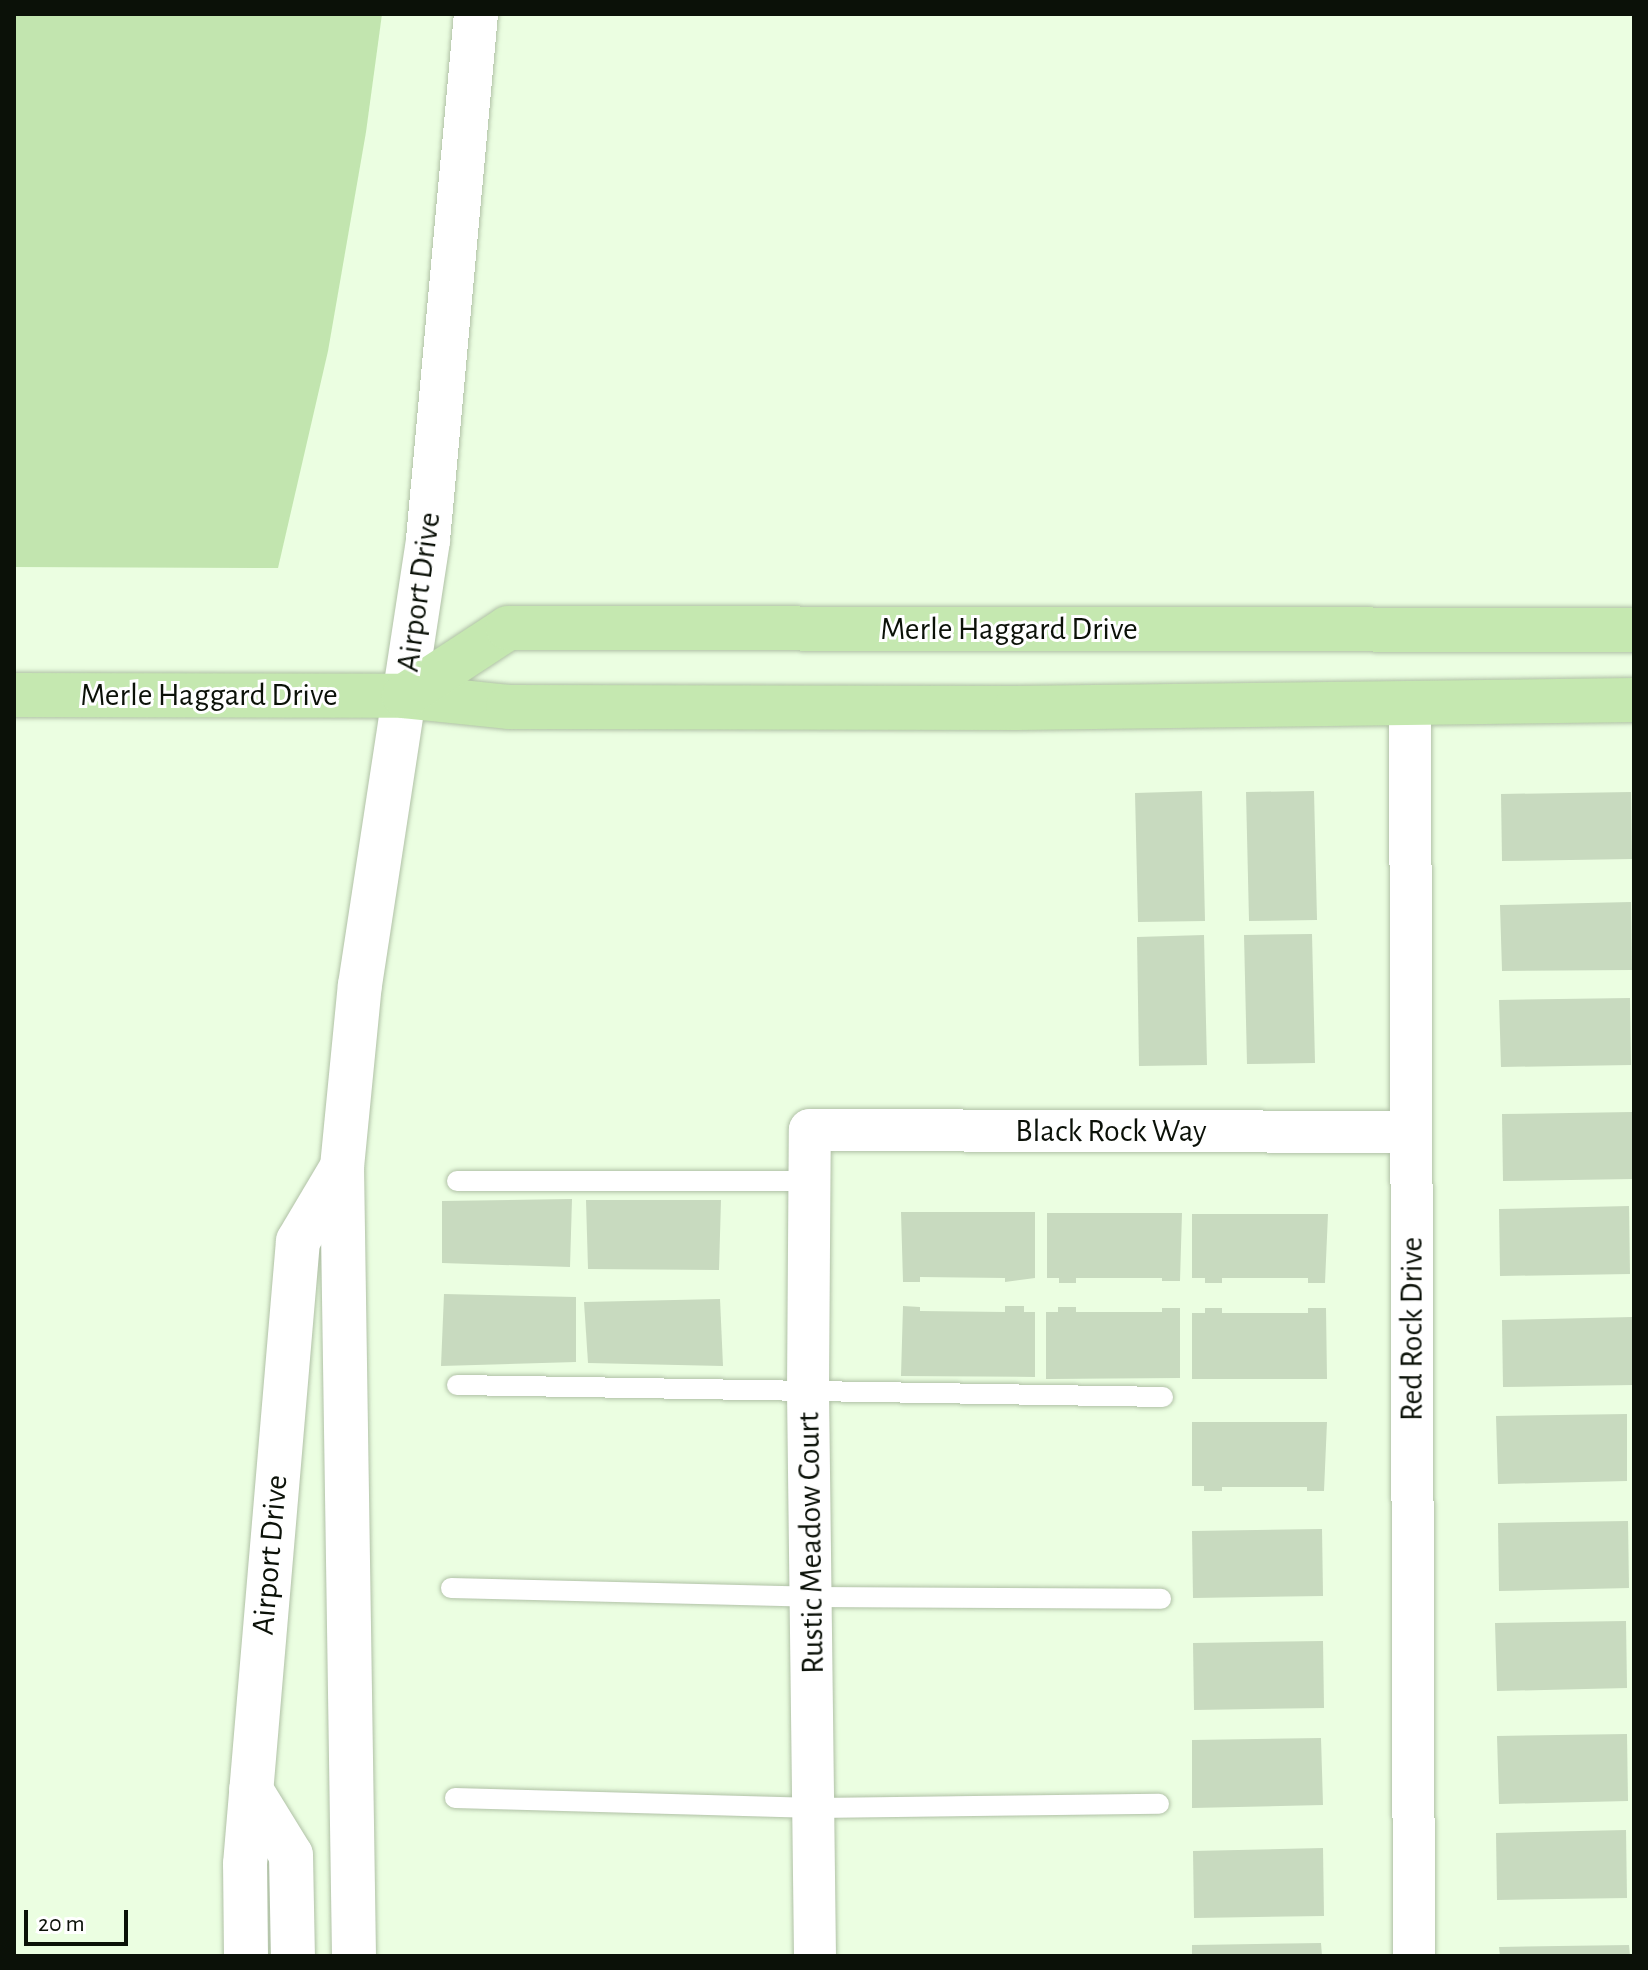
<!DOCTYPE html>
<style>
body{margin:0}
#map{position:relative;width:1648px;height:1970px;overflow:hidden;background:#ebfee1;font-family:"Alegreya Sans",sans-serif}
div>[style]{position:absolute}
.green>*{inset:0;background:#c2e5af}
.building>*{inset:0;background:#c8dabf}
.roads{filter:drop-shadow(0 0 2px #b0c1a6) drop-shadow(0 0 2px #b0c1a6)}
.service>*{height:20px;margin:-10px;padding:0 10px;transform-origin:10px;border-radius:10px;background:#fff}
.minor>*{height:42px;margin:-21px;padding:0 21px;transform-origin:21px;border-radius:21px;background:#fff}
.secondary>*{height:44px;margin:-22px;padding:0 22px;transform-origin:22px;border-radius:22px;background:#fff}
.primary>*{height:44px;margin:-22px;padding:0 22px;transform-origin:22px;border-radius:22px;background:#c5e8b0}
span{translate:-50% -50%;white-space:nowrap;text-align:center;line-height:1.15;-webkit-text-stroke:6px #fff;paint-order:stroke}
.street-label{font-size:32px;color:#0b1108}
.frame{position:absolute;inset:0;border:16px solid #0b1108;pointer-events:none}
.scale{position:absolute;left:24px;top:1910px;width:104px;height:36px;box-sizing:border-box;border:4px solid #0b1108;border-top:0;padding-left:10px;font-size:24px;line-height:28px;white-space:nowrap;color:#0b1108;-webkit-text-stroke:6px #fff;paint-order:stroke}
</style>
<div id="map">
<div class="green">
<i style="clip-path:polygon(14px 14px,382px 14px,366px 132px,328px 351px,278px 568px,14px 567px)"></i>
</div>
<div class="building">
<i style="clip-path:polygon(1202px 791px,1205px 921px,1138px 922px,1135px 793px)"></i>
<i style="clip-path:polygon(1314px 791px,1317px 920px,1249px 921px,1246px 792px)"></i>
<i style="clip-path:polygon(1631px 792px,1632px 859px,1502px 861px,1501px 794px)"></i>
<i style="clip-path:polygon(1631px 902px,1632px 970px,1502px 971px,1500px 905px)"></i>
<i style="clip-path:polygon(1312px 934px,1315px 1063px,1247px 1064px,1244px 935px)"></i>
<i style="clip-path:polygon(1204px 935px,1207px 1065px,1139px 1066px,1137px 937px)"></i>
<i style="clip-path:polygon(1630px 998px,1631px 1065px,1501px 1067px,1499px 1000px)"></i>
<i style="clip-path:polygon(1632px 1112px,1633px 1179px,1503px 1181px,1502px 1114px)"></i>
<i style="clip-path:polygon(572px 1199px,570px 1267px,442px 1263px,442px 1201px)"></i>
<i style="clip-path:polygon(586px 1200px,721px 1200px,719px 1270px,588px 1269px)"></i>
<i style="clip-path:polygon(1629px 1206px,1630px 1274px,1500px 1276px,1499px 1209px)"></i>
<i style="clip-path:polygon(901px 1212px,1035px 1212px,1035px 1278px,1005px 1282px,1005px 1278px,920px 1277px,920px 1282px,903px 1282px)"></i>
<i style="clip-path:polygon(1047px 1213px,1182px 1213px,1180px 1281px,1162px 1281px,1162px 1278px,1076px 1278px,1076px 1283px,1059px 1283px,1059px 1278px,1047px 1278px)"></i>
<i style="clip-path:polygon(1192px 1214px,1328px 1214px,1325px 1283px,1308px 1283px,1308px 1278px,1222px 1278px,1222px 1283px,1205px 1283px,1205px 1278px,1192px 1278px)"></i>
<i style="clip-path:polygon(444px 1294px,576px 1297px,576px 1362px,441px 1366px)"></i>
<i style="clip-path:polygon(720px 1299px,723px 1366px,588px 1363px,584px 1302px)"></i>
<i style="clip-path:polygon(903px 1306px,920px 1307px,920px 1311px,1005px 1312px,1005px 1306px,1024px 1306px,1024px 1312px,1035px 1312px,1035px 1377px,901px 1376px)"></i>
<i style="clip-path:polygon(1058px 1307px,1076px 1307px,1076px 1312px,1162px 1312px,1162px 1308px,1180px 1308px,1180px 1378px,1046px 1379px,1046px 1312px,1058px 1312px)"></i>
<i style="clip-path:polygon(1205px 1308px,1222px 1308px,1222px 1313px,1308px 1313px,1308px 1308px,1326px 1308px,1327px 1379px,1192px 1379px,1192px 1313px,1205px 1313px)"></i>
<i style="clip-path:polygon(1632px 1317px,1633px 1385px,1503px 1387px,1502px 1320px)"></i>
<i style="clip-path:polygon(1627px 1414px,1627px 1481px,1498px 1484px,1496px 1416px)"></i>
<i style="clip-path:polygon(1192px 1422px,1327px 1422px,1324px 1491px,1307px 1491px,1307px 1487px,1222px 1487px,1222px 1491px,1204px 1491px,1204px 1486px,1192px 1486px)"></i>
<i style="clip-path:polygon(1628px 1521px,1629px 1588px,1499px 1591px,1498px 1523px)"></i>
<i style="clip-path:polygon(1322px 1529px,1323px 1596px,1193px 1598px,1192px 1531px)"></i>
<i style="clip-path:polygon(1626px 1621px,1627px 1688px,1497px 1691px,1495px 1623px)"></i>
<i style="clip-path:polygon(1323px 1641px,1324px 1708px,1194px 1710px,1193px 1643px)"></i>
<i style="clip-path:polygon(1627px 1734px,1628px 1801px,1499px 1804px,1497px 1736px)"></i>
<i style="clip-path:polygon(1321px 1738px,1323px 1805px,1192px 1808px,1192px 1740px)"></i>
<i style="clip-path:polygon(1626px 1830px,1627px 1898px,1497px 1900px,1496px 1833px)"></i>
<i style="clip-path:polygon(1323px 1848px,1324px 1916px,1194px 1918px,1193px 1851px)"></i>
<i style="clip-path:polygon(1321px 1943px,1322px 1956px,1192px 1956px,1192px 1945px)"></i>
<i style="clip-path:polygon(1629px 1945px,1630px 1956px,1500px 1956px,1499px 1947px)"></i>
</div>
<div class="roads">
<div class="service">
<i style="left:457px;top:1181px;width:353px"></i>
<i style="left:457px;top:1385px;width:706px;rotate:0.97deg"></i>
<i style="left:451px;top:1588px;width:361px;rotate:1.4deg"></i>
<i style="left:812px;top:1597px;width:349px;rotate:0.3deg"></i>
<i style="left:455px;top:1798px;width:361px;rotate:1.6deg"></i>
<i style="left:816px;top:1808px;width:343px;rotate:-0.7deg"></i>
</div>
<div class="minor">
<i style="left:1410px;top:702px;width:1254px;rotate:89.82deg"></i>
<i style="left:815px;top:1956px;width:566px;rotate:-90.71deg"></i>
<i style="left:808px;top:1390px;width:260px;rotate:-89.6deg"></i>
<i style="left:810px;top:1130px;width:601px;rotate:0.19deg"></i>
</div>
<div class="secondary">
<i style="left:251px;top:1790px;width:76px;rotate:58.4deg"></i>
<i style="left:291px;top:1855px;width:101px;rotate:88.9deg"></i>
<i style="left:246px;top:1956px;width:92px;rotate:-90.6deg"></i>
<i style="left:245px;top:1864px;width:625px;rotate:-85.14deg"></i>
<i style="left:298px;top:1241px;width:86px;rotate:-59.3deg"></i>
<i style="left:354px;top:1956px;width:789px;rotate:-90.87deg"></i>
<i style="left:342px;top:1167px;width:183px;rotate:-84.4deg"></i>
<i style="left:360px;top:985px;width:450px;rotate:-81.3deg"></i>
<i style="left:428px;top:540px;width:528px;rotate:-84.79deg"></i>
</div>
<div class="primary">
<i style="left:14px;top:695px;width:390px;rotate:0.1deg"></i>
<i style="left:404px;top:696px;width:105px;rotate:6deg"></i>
<i style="left:508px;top:707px;width:508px;rotate:0.11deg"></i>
<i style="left:1016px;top:708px;width:618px;rotate:-0.74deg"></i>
<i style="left:404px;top:696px;width:124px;rotate:-33.2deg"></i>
<i style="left:508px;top:628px;width:1126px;rotate:0.1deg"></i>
</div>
</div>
<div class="street-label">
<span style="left:419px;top:592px;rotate:-82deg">Airport Drive</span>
<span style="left:1009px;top:629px">Merle Haggard Drive</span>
<span style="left:209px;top:695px">Merle Haggard Drive</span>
<span style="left:1111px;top:1131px">Black Rock Way</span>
<span style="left:1412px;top:1329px;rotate:-90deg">Red Rock Drive</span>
<span style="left:811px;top:1543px;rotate:-91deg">Rustic Meadow Court</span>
<span style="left:270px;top:1555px;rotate:-85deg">Airport Drive</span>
</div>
<div class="frame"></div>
<div class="scale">20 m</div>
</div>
